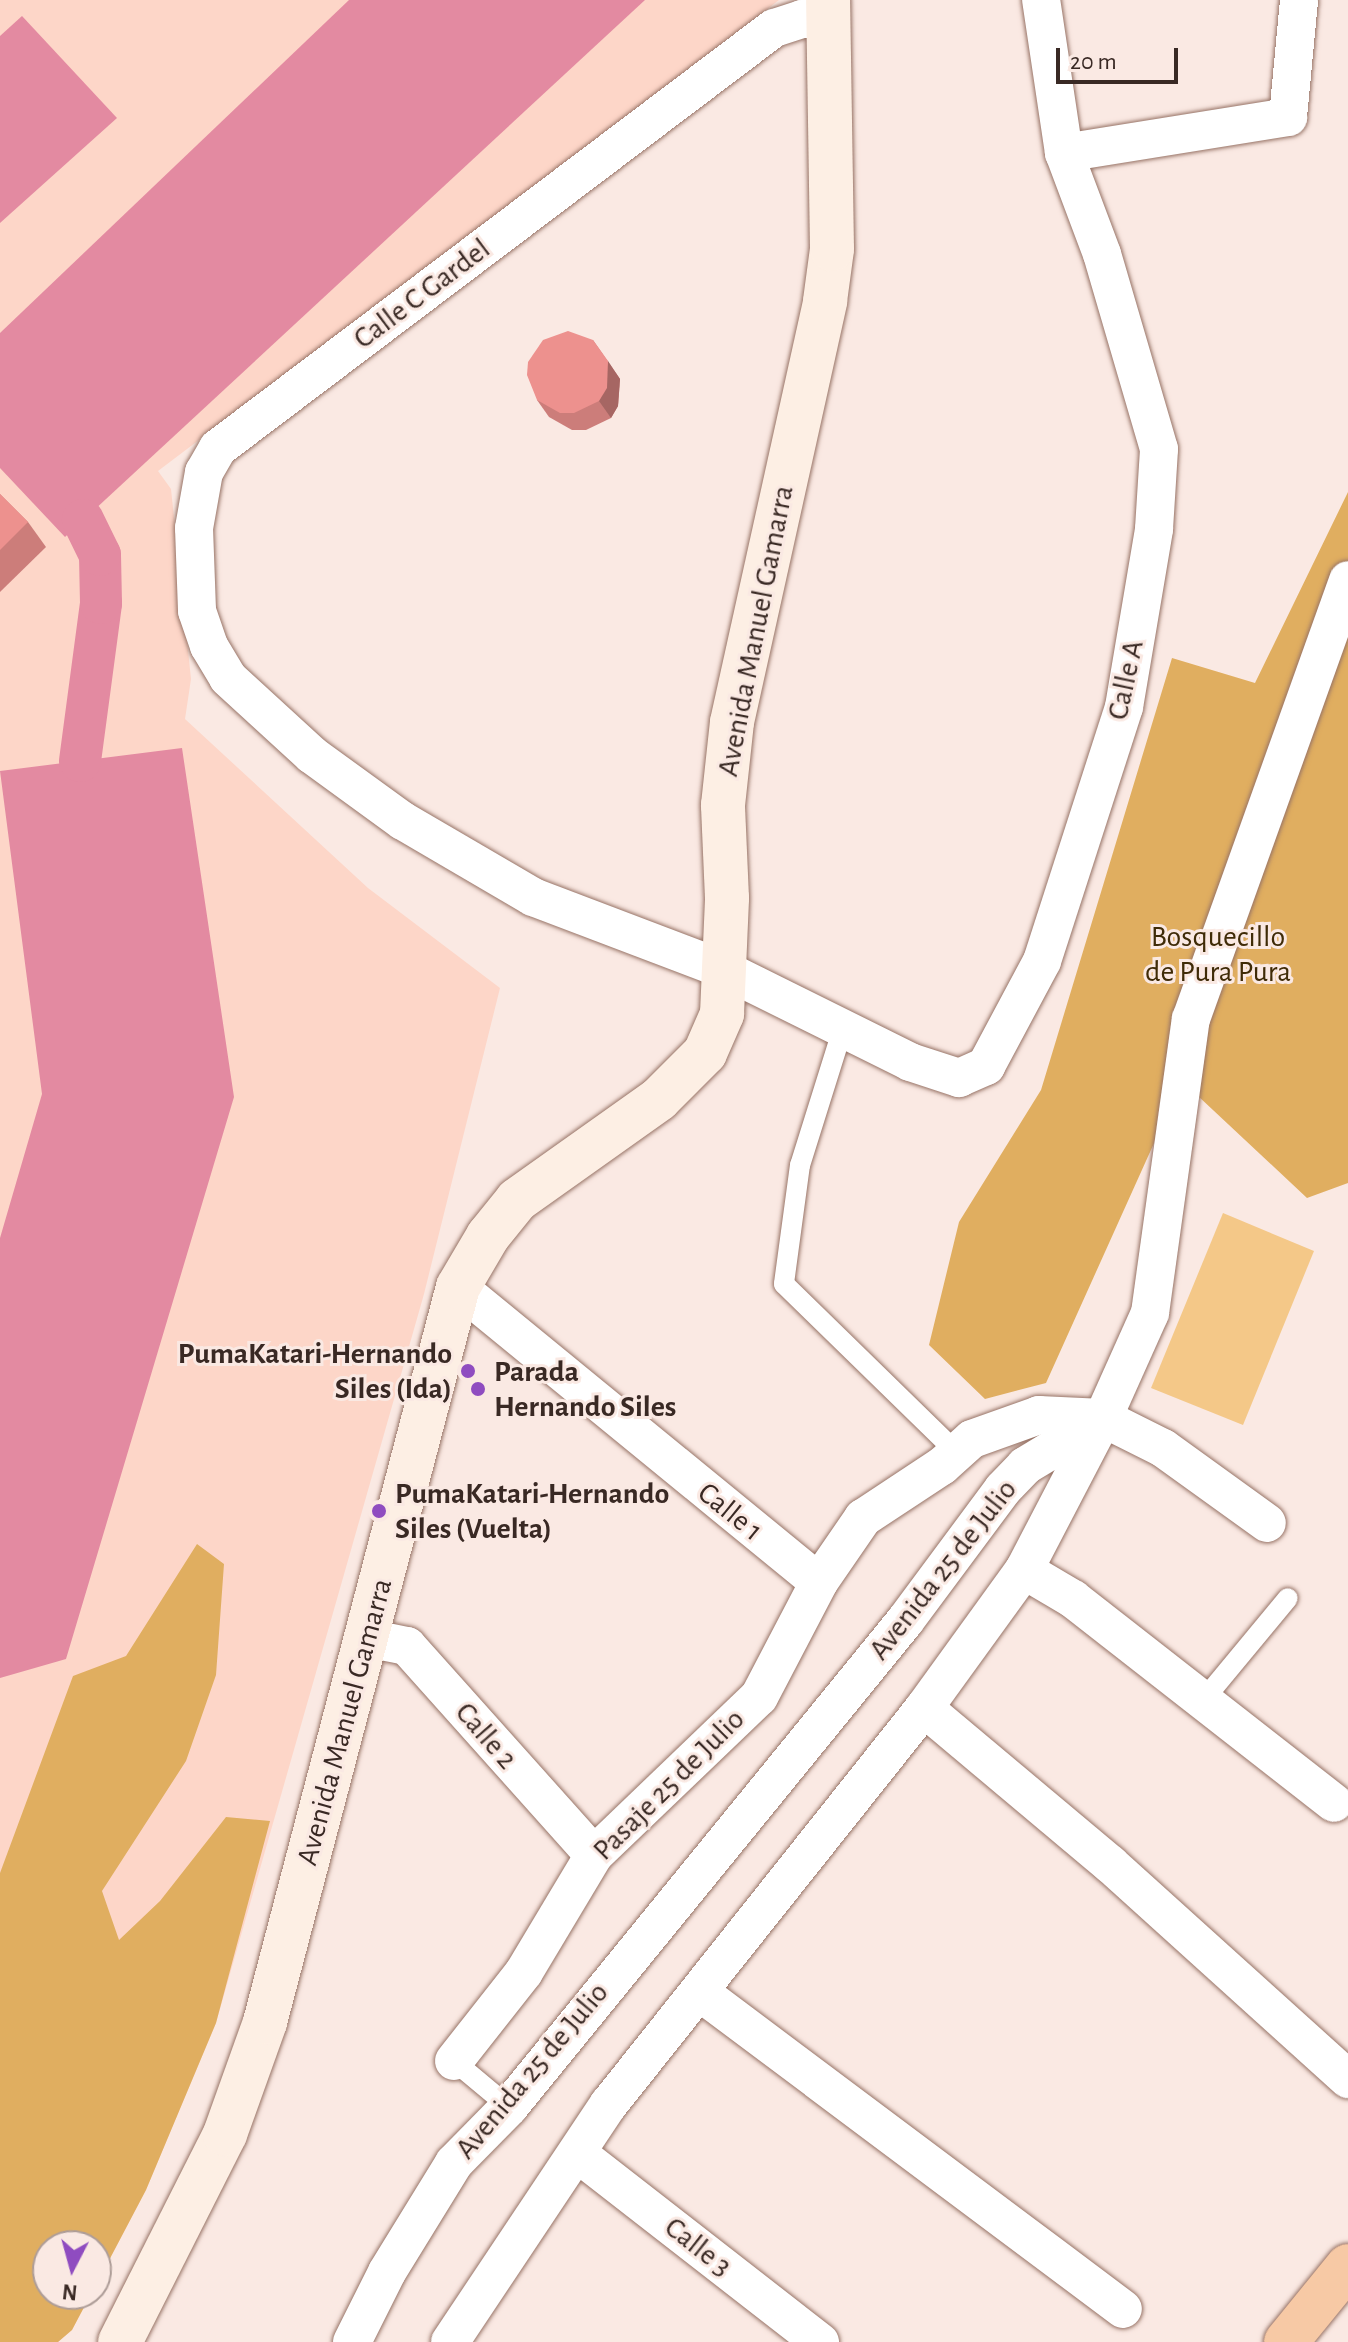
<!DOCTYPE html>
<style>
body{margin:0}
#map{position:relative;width:1348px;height:2342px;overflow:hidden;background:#fae9e3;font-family:"Alegreya Sans",sans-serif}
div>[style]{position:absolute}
.built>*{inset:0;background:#fdd6c8}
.green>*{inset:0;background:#f4c888}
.forest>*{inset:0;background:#e0ae60}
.water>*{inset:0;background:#e38aa1}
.canal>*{height:42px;margin:-21px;padding:0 21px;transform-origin:21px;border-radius:21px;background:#e38aa1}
.roads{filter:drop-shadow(0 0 2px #977366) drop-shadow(0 0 2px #977366)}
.service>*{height:20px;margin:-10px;padding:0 10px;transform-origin:10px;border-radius:10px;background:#fff}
.minor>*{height:38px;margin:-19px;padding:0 19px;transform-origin:19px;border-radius:19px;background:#fff}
.secondary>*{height:44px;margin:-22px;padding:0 22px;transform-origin:22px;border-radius:22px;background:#fdefe4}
.motorway>*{height:44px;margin:-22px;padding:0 22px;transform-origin:22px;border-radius:22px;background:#f7c9a5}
.wall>*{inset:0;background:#cc7d7a}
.shaded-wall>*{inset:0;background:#a66663}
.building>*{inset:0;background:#ed918e}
.dots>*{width:22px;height:22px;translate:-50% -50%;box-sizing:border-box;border:4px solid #fae9e3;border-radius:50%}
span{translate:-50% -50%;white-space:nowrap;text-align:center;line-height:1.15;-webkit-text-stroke:6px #fae9e3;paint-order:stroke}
.street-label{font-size:30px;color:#392924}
.park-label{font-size:30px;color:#3f2b07}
.poi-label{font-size:30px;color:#392924;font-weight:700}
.right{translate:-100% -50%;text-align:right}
.left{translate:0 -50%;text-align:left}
.north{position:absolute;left:32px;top:2230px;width:80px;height:80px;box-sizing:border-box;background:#fae9e3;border:2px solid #ad9c97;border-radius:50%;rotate:186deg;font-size:22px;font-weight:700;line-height:32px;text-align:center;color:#392924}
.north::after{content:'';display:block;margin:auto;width:28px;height:36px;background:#8f4cc0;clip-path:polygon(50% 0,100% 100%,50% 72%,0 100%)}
.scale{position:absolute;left:1056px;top:48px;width:122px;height:36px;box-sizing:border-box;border:4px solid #392924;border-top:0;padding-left:10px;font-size:24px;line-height:28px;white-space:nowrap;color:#392924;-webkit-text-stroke:6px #fae9e3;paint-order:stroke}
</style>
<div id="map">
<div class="built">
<i style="clip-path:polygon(0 0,779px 0,158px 471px,171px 489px,191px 679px,185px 719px,368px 888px,500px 988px,424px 1294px,216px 2023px,146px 2190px,96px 2285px,96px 2246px,48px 2246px,48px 2294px,91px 2294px,72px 2330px,58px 2342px,0 2342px)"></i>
</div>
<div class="green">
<i style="clip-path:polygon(1223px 1213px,1314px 1251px,1243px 1425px,1151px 1388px)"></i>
</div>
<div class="forest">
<i style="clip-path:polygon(1348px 492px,1348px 1183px,1307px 1198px,1182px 1081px,1046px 1383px,985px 1399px,929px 1345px,959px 1222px,1041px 1090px,1172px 658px,1255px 683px)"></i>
<i style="clip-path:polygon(197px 1544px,224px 1564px,216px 1675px,186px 1761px,102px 1891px,119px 1940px,160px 1901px,226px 1817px,270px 1821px,216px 2023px,146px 2190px,96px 2285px,96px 2246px,48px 2246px,48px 2294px,91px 2294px,72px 2330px,58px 2342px,0 2342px,0 1873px,73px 1676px,126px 1656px)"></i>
</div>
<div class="water">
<i style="clip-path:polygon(349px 0,645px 0,65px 537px,0 468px,0 333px)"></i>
<i style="clip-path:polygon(22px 16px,117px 118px,0 223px,0 36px)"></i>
<i style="clip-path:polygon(182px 748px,234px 1097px,66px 1659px,0 1678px,0 1238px,42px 1094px,0 771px)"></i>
</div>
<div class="canal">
<i style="left:80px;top:761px;width:159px;rotate:-82.4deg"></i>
<i style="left:101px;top:603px;width:48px;rotate:-91.2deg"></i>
<i style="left:100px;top:555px;width:39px;rotate:-116deg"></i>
</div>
<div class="roads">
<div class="service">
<i style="left:843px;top:1028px;width:144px;rotate:107.4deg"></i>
<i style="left:800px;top:1165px;width:120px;rotate:97.7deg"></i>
<i style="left:784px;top:1284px;width:240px;rotate:44.3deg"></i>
<i style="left:1201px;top:1703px;width:136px;rotate:-50.4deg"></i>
<i style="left:454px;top:2061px;width:72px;rotate:39.9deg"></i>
</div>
<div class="minor">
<i style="left:829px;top:19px;width:27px;rotate:180deg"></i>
<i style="left:802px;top:19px;width:29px;rotate:162deg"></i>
<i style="left:774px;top:28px;width:697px;rotate:142.93deg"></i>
<i style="left:218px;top:448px;width:28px;rotate:120deg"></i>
<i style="left:204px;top:472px;width:57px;rotate:100.1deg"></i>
<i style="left:194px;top:528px;width:83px;rotate:87.9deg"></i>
<i style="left:197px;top:611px;width:37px;rotate:71deg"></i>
<i style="left:209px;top:646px;width:37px;rotate:59deg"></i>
<i style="left:228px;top:678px;width:114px;rotate:42.5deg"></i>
<i style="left:312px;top:755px;width:112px;rotate:36deg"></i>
<i style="left:403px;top:821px;width:151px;rotate:30.3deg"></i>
<i style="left:533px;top:897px;width:205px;rotate:20.8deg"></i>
<i style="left:725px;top:970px;width:207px;rotate:26.4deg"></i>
<i style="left:910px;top:1062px;width:52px;rotate:18.1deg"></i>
<i style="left:959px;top:1078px;width:30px;rotate:-24deg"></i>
<i style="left:986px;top:1066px;width:119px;rotate:-61.9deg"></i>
<i style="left:1042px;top:961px;width:267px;rotate:-72.1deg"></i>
<i style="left:1124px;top:707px;width:181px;rotate:-80.4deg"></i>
<i style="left:1154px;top:529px;width:80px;rotate:-86.4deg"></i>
<i style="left:1159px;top:449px;width:203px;rotate:-106.3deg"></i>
<i style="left:1102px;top:254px;width:108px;rotate:-110.6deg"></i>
<i style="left:1064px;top:153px;width:155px;rotate:-98.5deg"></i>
<i style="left:1064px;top:153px;width:227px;rotate:-9.1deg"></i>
<i style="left:1288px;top:117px;width:118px;rotate:-84.6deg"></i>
<i style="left:458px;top:1287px;width:466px;rotate:39.3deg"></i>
<i style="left:1024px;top:1570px;width:57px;rotate:30.6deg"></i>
<i style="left:1073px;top:1599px;width:331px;rotate:38deg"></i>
<i style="left:367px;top:1638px;width:41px;rotate:11.3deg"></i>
<i style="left:407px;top:1646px;width:280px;rotate:48.2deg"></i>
<i style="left:924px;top:1708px;width:243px;rotate:40deg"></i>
<i style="left:1110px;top:1864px;width:321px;rotate:42.1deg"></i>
<i style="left:701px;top:1993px;width:527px;rotate:36.83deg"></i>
<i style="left:454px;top:2061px;width:113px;rotate:-51.8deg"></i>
<i style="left:524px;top:1972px;width:136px;rotate:-59.1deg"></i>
<i style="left:594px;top:1855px;width:228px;rotate:-43.8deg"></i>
<i style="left:759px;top:1697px;width:130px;rotate:-62.4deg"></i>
<i style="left:819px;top:1582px;width:78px;rotate:-55.5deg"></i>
<i style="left:863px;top:1518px;width:95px;rotate:-33.4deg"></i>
<i style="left:942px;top:1466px;width:40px;rotate:-42deg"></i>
<i style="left:972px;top:1439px;width:71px;rotate:-19.7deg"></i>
<i style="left:1039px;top:1415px;width:64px;rotate:2.7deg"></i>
<i style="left:1103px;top:1418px;width:67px;rotate:26.6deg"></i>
<i style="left:1163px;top:1448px;width:128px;rotate:35.8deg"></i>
<i style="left:577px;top:2153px;width:308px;rotate:37.9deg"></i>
<i style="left:352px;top:2342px;width:78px;rotate:-63.4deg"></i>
<i style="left:387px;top:2272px;width:128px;rotate:-58.4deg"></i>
<i style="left:454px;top:2163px;width:78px;rotate:-45.5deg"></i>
<i style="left:509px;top:2107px;width:627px;rotate:-50.83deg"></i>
<i style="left:905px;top:1621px;width:164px;rotate:-53.4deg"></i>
<i style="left:1003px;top:1489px;width:32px;rotate:-46deg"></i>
<i style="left:1025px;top:1466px;width:89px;rotate:-31.2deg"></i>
<i style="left:450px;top:2342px;width:286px;rotate:-56.3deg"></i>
<i style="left:609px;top:2104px;width:506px;rotate:-51.5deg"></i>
<i style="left:924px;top:1708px;width:170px;rotate:-54.1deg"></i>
<i style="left:1024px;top:1570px;width:171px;rotate:-62.5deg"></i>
<i style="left:1103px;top:1418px;width:115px;rotate:-65.9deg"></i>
<i style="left:1150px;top:1313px;width:297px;rotate:-82.1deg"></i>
<i style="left:1191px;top:1019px;width:466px;rotate:-70.3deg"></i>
</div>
<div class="secondary">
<i style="left:120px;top:2342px;width:233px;rotate:-63.2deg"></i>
<i style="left:225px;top:2134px;width:119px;rotate:-70.3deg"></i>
<i style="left:265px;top:2022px;width:760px;rotate:-75.29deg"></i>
<i style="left:458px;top:1287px;width:59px;rotate:-59.5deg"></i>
<i style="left:488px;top:1236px;width:46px;rotate:-51.1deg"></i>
<i style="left:517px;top:1200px;width:174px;rotate:-35.4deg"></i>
<i style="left:659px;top:1099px;width:65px;rotate:-45deg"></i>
<i style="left:705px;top:1053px;width:43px;rotate:-66.4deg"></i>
<i style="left:722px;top:1014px;width:116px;rotate:-87.5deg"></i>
<i style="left:727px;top:898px;width:93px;rotate:-92.5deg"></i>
<i style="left:723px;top:805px;width:83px;rotate:-83.8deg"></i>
<i style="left:732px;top:722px;width:431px;rotate:-77.5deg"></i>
<i style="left:825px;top:301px;width:52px;rotate:-82.3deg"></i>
<i style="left:832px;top:249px;width:249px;rotate:-90.9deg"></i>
</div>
<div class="motorway">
<i style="left:1286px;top:2342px;width:98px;rotate:-50.8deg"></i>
</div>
</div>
<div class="wall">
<i style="clip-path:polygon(593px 340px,620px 379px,618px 406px,611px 418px,586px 430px,572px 430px,549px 417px,537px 400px)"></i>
<i style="clip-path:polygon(0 494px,28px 522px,46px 547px,0 592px)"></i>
</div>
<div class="shaded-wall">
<i style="clip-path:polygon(608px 361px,620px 379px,618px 406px,611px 418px,599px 401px)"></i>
</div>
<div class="building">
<i style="clip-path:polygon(568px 331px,593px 340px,608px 361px,607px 388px,599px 401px,574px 413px,560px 413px,537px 400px,527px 375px,528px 362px,543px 340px)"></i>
<i style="clip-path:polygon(0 494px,28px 522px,0 550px)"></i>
</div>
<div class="dots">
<i style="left:468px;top:1371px;background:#8f4cc0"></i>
<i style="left:478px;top:1389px;background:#8f4cc0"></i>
<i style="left:379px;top:1511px;background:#8f4cc0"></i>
</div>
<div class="street-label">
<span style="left:422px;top:294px;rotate:-37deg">Calle C Gardel</span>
<span style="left:756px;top:631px;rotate:-79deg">Avenida Manuel Gamarra</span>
<span style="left:1126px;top:680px;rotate:-78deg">Calle A</span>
<span style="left:730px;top:1512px;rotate:39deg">Calle 1</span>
<span style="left:943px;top:1570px;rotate:-52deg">Avenida 25 de Julio</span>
<span style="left:345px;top:1722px;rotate:-75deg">Avenida Manuel Gamarra</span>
<span style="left:486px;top:1736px;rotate:49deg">Calle 2</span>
<span style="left:669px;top:1785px;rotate:-45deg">Pasaje 25 de Julio</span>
<span style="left:532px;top:2071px;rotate:-50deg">Avenida 25 de Julio</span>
<span style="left:698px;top:2247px;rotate:38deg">Calle 3</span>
</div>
<div class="park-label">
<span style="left:1218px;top:954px">Bosquecillo<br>de Pura Pura</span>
</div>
<div class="poi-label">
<span class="right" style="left:452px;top:1371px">PumaKatari-Hernando<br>Siles (Ida)</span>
<span class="left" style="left:494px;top:1389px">Parada<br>Hernando Siles</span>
<span class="left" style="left:395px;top:1511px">PumaKatari-Hernando<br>Siles (Vuelta)</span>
</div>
<div class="north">N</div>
<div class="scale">20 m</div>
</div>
